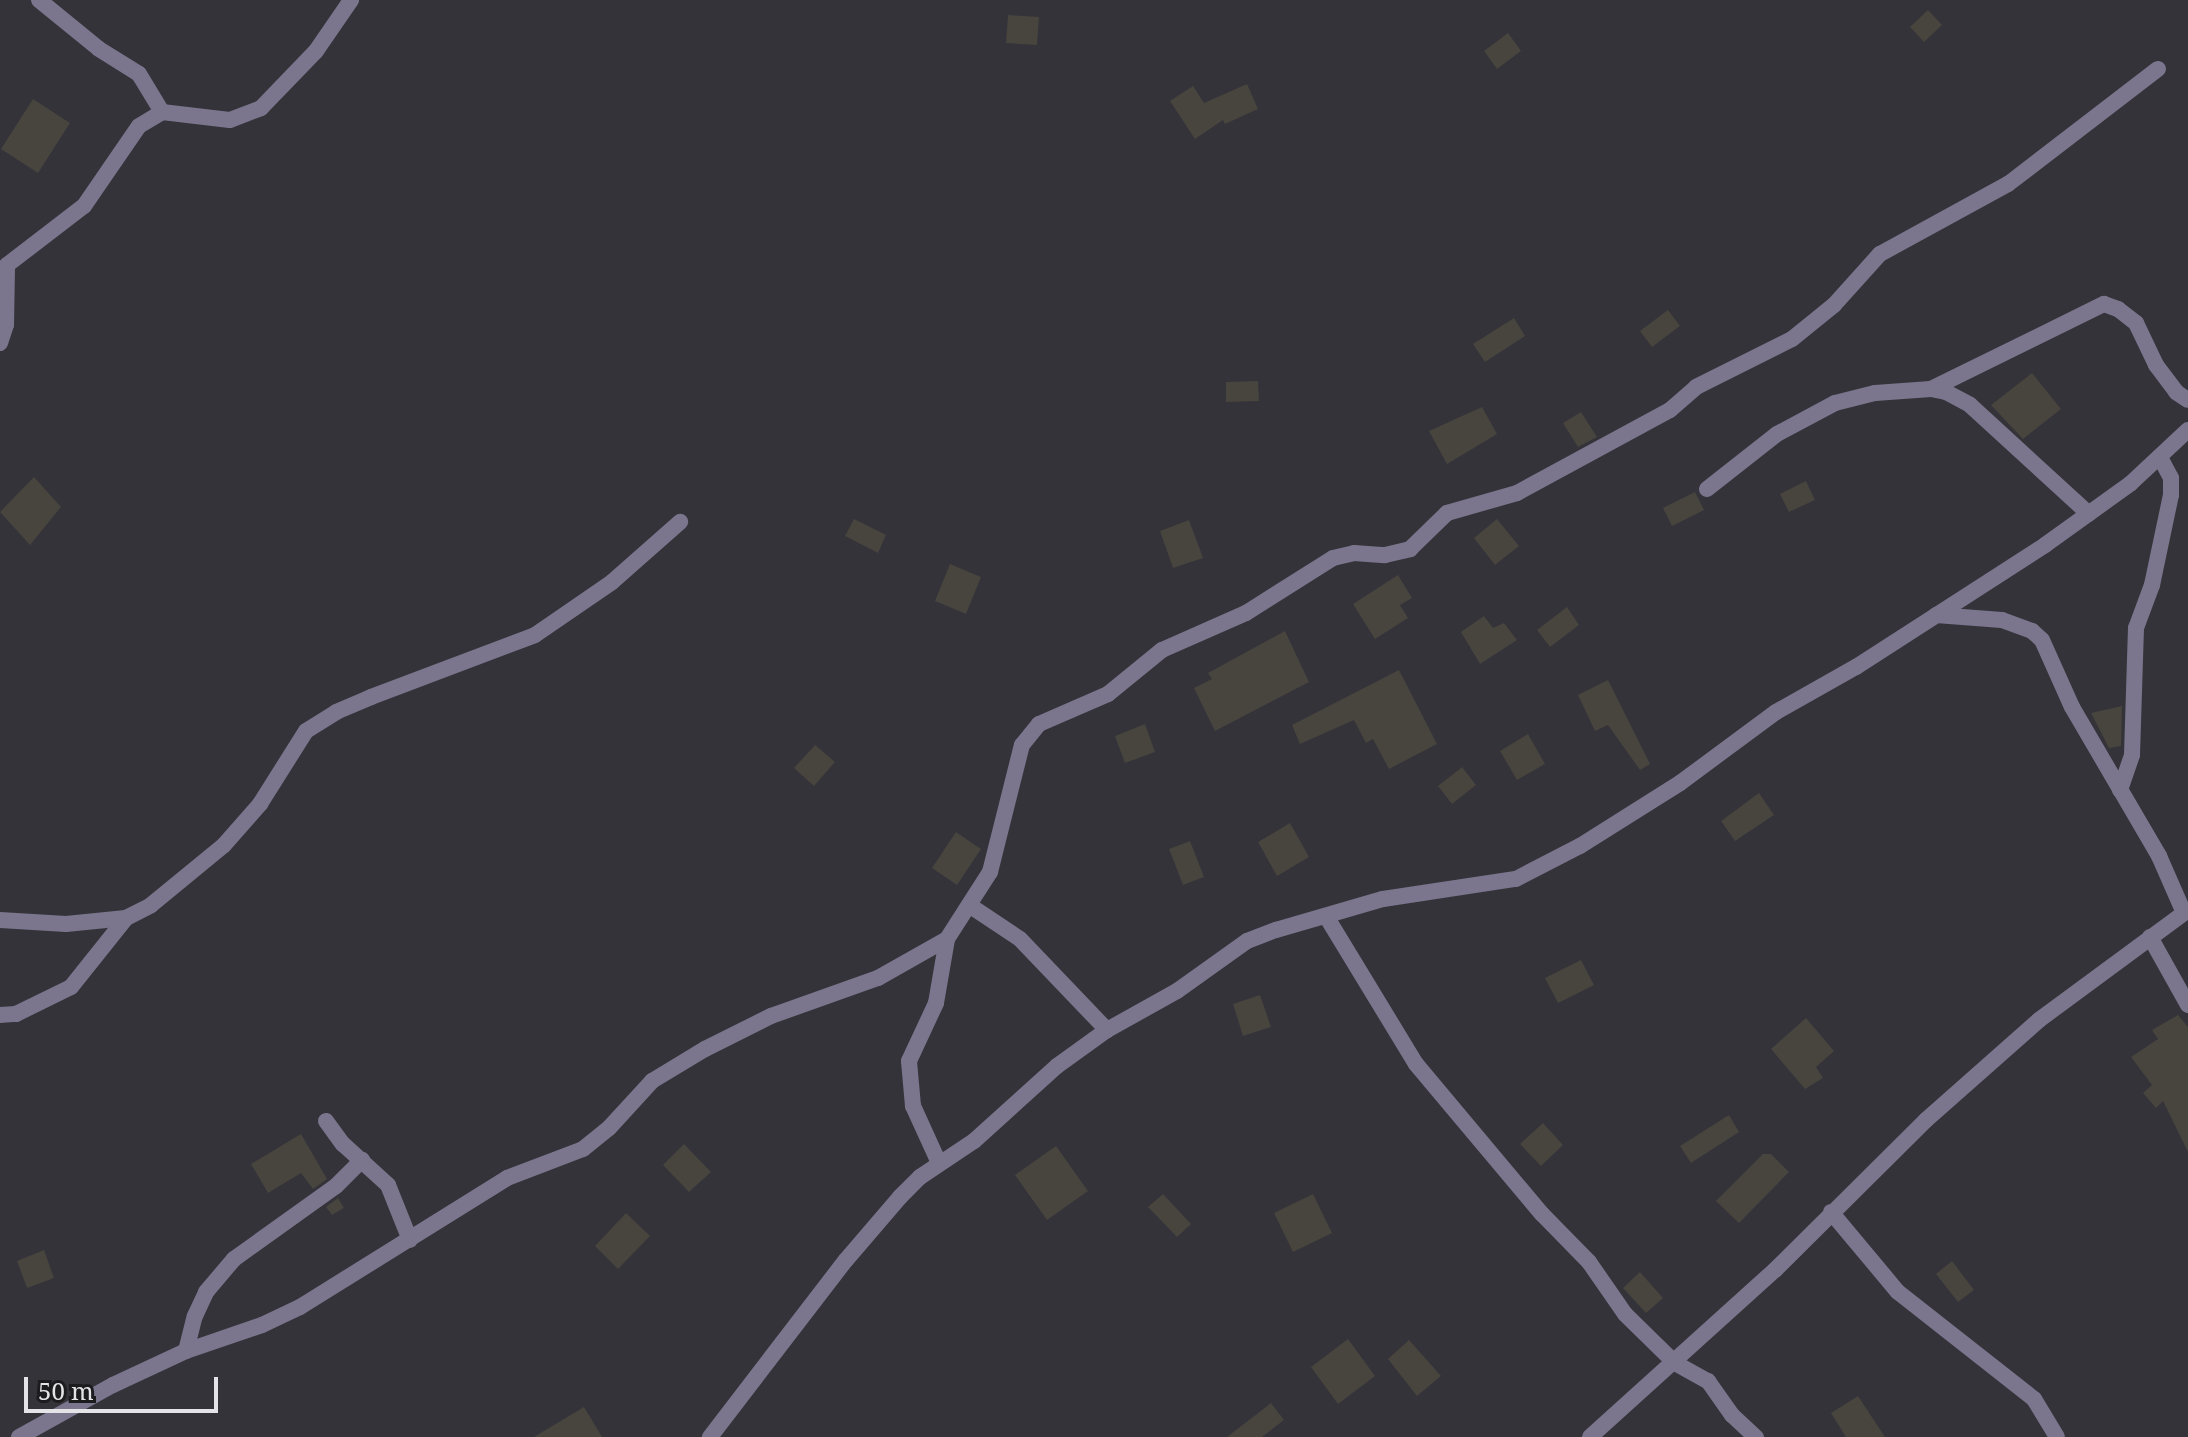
<!DOCTYPE html>
<style>
body{margin:0}
#map{position:relative;width:2188px;height:1437px;overflow:hidden;background:#34333a;font-family:"Noto Serif",serif}
div>[style]{position:absolute}
.building>*{inset:0;background:#48443e}
.minor>*{height:16px;margin:-8px;padding:0 8px;transform-origin:8px;border-radius:8px;background:#7b768d}
span{translate:-50% -50%;white-space:nowrap;text-align:center;line-height:1.15;-webkit-text-stroke:6px #1c1b1e;paint-order:stroke}
.scale{position:absolute;left:24px;top:1377px;width:194px;height:36px;box-sizing:border-box;border:4px solid #e4e3e7;border-top:0;padding-left:10px;font-size:24px;line-height:28px;white-space:nowrap;color:#e4e3e7;-webkit-text-stroke:6px #1c1b1e;paint-order:stroke}
</style>
<div id="map">
<div class="building">
<i style="clip-path:polygon(1928px 10px,1942px 25px,1924px 42px,1910px 27px)"></i>
<i style="clip-path:polygon(1008px 15px,1039px 17px,1037px 45px,1006px 43px)"></i>
<i style="clip-path:polygon(1508px 33px,1521px 51px,1497px 69px,1484px 51px)"></i>
<i style="clip-path:polygon(1247px 84px,1258px 109px,1225px 124px,1223px 120px,1195px 139px,1170px 101px,1193px 86px,1204px 103px)"></i>
<i style="clip-path:polygon(33px 99px,70px 123px,38px 173px,1px 149px)"></i>
<i style="clip-path:polygon(1668px 310px,1680px 326px,1652px 347px,1640px 331px)"></i>
<i style="clip-path:polygon(1514px 318px,1525px 336px,1485px 362px,1473px 344px)"></i>
<i style="clip-path:polygon(2032px 373px,2061px 409px,2023px 439px,1991px 405px)"></i>
<i style="clip-path:polygon(1258px 381px,1259px 401px,1226px 402px,1226px 382px)"></i>
<i style="clip-path:polygon(1482px 407px,1497px 434px,1447px 464px,1429px 431px)"></i>
<i style="clip-path:polygon(1581px 412px,1597px 437px,1578px 447px,1563px 423px)"></i>
<i style="clip-path:polygon(34px 477px,61px 507px,30px 545px,0 512px)"></i>
<i style="clip-path:polygon(1806px 481px,1815px 500px,1789px 512px,1780px 494px)"></i>
<i style="clip-path:polygon(1695px 492px,1704px 510px,1672px 526px,1663px 508px)"></i>
<i style="clip-path:polygon(854px 519px,886px 535px,878px 553px,845px 536px)"></i>
<i style="clip-path:polygon(1497px 519px,1519px 546px,1495px 565px,1474px 538px)"></i>
<i style="clip-path:polygon(1189px 520px,1203px 558px,1173px 568px,1160px 531px)"></i>
<i style="clip-path:polygon(950px 564px,981px 577px,966px 614px,935px 601px)"></i>
<i style="clip-path:polygon(1398px 575px,1412px 598px,1400px 605px,1408px 618px,1375px 639px,1353px 604px)"></i>
<i style="clip-path:polygon(1567px 607px,1579px 625px,1550px 647px,1537px 630px)"></i>
<i style="clip-path:polygon(1484px 616px,1493px 628px,1504px 623px,1517px 640px,1480px 664px,1461px 632px)"></i>
<i style="clip-path:polygon(1285px 631px,1309px 682px,1215px 731px,1194px 688px,1212px 679px,1208px 673px)"></i>
<i style="clip-path:polygon(1399px 670px,1437px 744px,1389px 769px,1373px 739px,1366px 743px,1354px 720px,1300px 744px,1292px 725px)"></i>
<i style="clip-path:polygon(1608px 680px,1650px 764px,1640px 770px,1608px 725px,1595px 731px,1578px 695px)"></i>
<i style="clip-path:polygon(2122px 706px,2121px 746px,2109px 748px,2091px 713px)"></i>
<i style="clip-path:polygon(1145px 724px,1155px 752px,1125px 763px,1115px 736px)"></i>
<i style="clip-path:polygon(1528px 734px,1545px 764px,1517px 780px,1500px 751px)"></i>
<i style="clip-path:polygon(815px 745px,835px 762px,814px 786px,794px 768px)"></i>
<i style="clip-path:polygon(1462px 767px,1476px 785px,1452px 804px,1438px 786px)"></i>
<i style="clip-path:polygon(1759px 793px,1774px 815px,1735px 841px,1721px 821px)"></i>
<i style="clip-path:polygon(1290px 823px,1309px 857px,1277px 876px,1258px 842px)"></i>
<i style="clip-path:polygon(956px 832px,981px 849px,957px 885px,932px 868px)"></i>
<i style="clip-path:polygon(1190px 841px,1204px 877px,1183px 885px,1169px 849px)"></i>
<i style="clip-path:polygon(1581px 960px,1594px 985px,1558px 1003px,1545px 978px)"></i>
<i style="clip-path:polygon(1260px 995px,1271px 1027px,1243px 1036px,1233px 1004px)"></i>
<i style="clip-path:polygon(2178px 1015px,2188px 1027px,2188px 1152px,2163px 1101px,2156px 1108px,2143px 1093px,2152px 1085px,2131px 1057px,2158px 1039px,2152px 1030px)"></i>
<i style="clip-path:polygon(1806px 1018px,1834px 1051px,1816px 1067px,1823px 1078px,1805px 1089px,1771px 1049px)"></i>
<i style="clip-path:polygon(1729px 1115px,1739px 1132px,1691px 1163px,1680px 1146px)"></i>
<i style="clip-path:polygon(1543px 1123px,1563px 1145px,1541px 1166px,1520px 1144px)"></i>
<i style="clip-path:polygon(301px 1134px,327px 1179px,313px 1189px,301px 1173px,268px 1193px,251px 1164px)"></i>
<i style="clip-path:polygon(684px 1144px,711px 1172px,689px 1192px,663px 1165px)"></i>
<i style="clip-path:polygon(1056px 1146px,1088px 1191px,1047px 1220px,1015px 1175px)"></i>
<i style="clip-path:polygon(1763px 1154px,1771px 1154px,1789px 1172px,1739px 1223px,1716px 1201px)"></i>
<i style="clip-path:polygon(1163px 1194px,1191px 1224px,1177px 1237px,1148px 1207px)"></i>
<i style="clip-path:polygon(1313px 1194px,1332px 1233px,1293px 1252px,1274px 1213px)"></i>
<i style="clip-path:polygon(338px 1198px,344px 1208px,332px 1215px,326px 1207px)"></i>
<i style="clip-path:polygon(626px 1213px,650px 1236px,618px 1269px,595px 1246px)"></i>
<i style="clip-path:polygon(44px 1250px,54px 1278px,27px 1288px,17px 1261px)"></i>
<i style="clip-path:polygon(1952px 1261px,1974px 1290px,1958px 1302px,1936px 1274px)"></i>
<i style="clip-path:polygon(1640px 1272px,1663px 1298px,1646px 1313px,1623px 1288px)"></i>
<i style="clip-path:polygon(1348px 1339px,1375px 1376px,1338px 1404px,1311px 1367px)"></i>
<i style="clip-path:polygon(1409px 1340px,1441px 1376px,1417px 1396px,1388px 1359px)"></i>
<i style="clip-path:polygon(1858px 1396px,1885px 1437px,1846px 1437px,1831px 1413px)"></i>
<i style="clip-path:polygon(1271px 1403px,1284px 1420px,1262px 1437px,1227px 1437px)"></i>
<i style="clip-path:polygon(584px 1407px,602px 1437px,534px 1437px)"></i>
</div>
<div class="minor">
<i style="left:39px;top:0;width:77px;rotate:39.2deg"></i>
<i style="left:99px;top:49px;width:47px;rotate:32deg"></i>
<i style="left:139px;top:74px;width:44px;rotate:58.8deg"></i>
<i style="left:0;top:343px;width:19px;rotate:-72deg"></i>
<i style="left:6px;top:325px;width:60px;rotate:-89deg"></i>
<i style="left:7px;top:265px;width:97px;rotate:-37.5deg"></i>
<i style="left:84px;top:206px;width:97px;rotate:-55.5deg"></i>
<i style="left:139px;top:126px;width:27px;rotate:-31deg"></i>
<i style="left:162px;top:112px;width:68px;rotate:6.7deg"></i>
<i style="left:230px;top:120px;width:33px;rotate:-21deg"></i>
<i style="left:261px;top:108px;width:79px;rotate:-46deg"></i>
<i style="left:316px;top:51px;width:62px;rotate:-55.5deg"></i>
<i style="left:1931px;top:389px;width:193px;rotate:-26.2deg"></i>
<i style="left:2104px;top:304px;width:15px;rotate:20deg"></i>
<i style="left:2118px;top:309px;width:23px;rotate:38deg"></i>
<i style="left:2136px;top:323px;width:47px;rotate:64.5deg"></i>
<i style="left:2156px;top:365px;width:34px;rotate:53deg"></i>
<i style="left:2176px;top:392px;width:14px;rotate:34deg"></i>
<i style="left:1707px;top:489px;width:89px;rotate:-38.2deg"></i>
<i style="left:1777px;top:434px;width:66px;rotate:-28.1deg"></i>
<i style="left:1835px;top:403px;width:41px;rotate:-14deg"></i>
<i style="left:1875px;top:393px;width:56px;rotate:-4.1deg"></i>
<i style="left:1931px;top:389px;width:15px;rotate:11deg"></i>
<i style="left:1946px;top:392px;width:27px;rotate:28deg"></i>
<i style="left:1970px;top:405px;width:161px;rotate:42.5deg"></i>
<i style="left:1936px;top:615px;width:66px;rotate:4.3deg"></i>
<i style="left:2002px;top:620px;width:32px;rotate:20deg"></i>
<i style="left:2032px;top:631px;width:13px;rotate:42deg"></i>
<i style="left:2042px;top:640px;width:73px;rotate:65.9deg"></i>
<i style="left:2072px;top:707px;width:173px;rotate:59.7deg"></i>
<i style="left:2159px;top:856px;width:62px;rotate:66.3deg"></i>
<i style="left:2120px;top:790px;width:37px;rotate:-71deg"></i>
<i style="left:2132px;top:755px;width:127px;rotate:-88.2deg"></i>
<i style="left:2136px;top:628px;width:46px;rotate:-69.6deg"></i>
<i style="left:2152px;top:585px;width:92px;rotate:-78.1deg"></i>
<i style="left:2171px;top:495px;width:17px;rotate:-90deg"></i>
<i style="left:2171px;top:478px;width:24px;rotate:-118deg"></i>
<i style="left:969px;top:905px;width:61px;rotate:33.7deg"></i>
<i style="left:1020px;top:939px;width:126px;rotate:46.3deg"></i>
<i style="left:1326px;top:916px;width:173px;rotate:58.7deg"></i>
<i style="left:1416px;top:1064px;width:196px;rotate:50deg"></i>
<i style="left:1542px;top:1214px;width:67px;rotate:45.6deg"></i>
<i style="left:1589px;top:1262px;width:63px;rotate:55.3deg"></i>
<i style="left:1625px;top:1314px;width:70px;rotate:44.4deg"></i>
<i style="left:1675px;top:1363px;width:38px;rotate:29deg"></i>
<i style="left:1708px;top:1381px;width:42px;rotate:54.8deg"></i>
<i style="left:1732px;top:1415px;width:33px;rotate:43deg"></i>
<i style="left:0;top:920px;width:66px;rotate:3.5deg"></i>
<i style="left:66px;top:924px;width:60px;rotate:-5.7deg"></i>
<i style="left:126px;top:918px;width:28px;rotate:-27deg"></i>
<i style="left:151px;top:905px;width:94px;rotate:-39.4deg"></i>
<i style="left:224px;top:845px;width:55px;rotate:-48.7deg"></i>
<i style="left:260px;top:804px;width:86px;rotate:-57.8deg"></i>
<i style="left:306px;top:731px;width:36px;rotate:-32deg"></i>
<i style="left:336px;top:712px;width:38px;rotate:-23deg"></i>
<i style="left:371px;top:697px;width:175px;rotate:-20.7deg"></i>
<i style="left:535px;top:635px;width:93px;rotate:-34.5deg"></i>
<i style="left:612px;top:582px;width:91px;rotate:-41.4deg"></i>
<i style="left:2150px;top:937px;width:78px;rotate:60.8deg"></i>
<i style="left:0;top:1015px;width:16px;rotate:-4deg"></i>
<i style="left:16px;top:1014px;width:61px;rotate:-26.1deg"></i>
<i style="left:71px;top:987px;width:88px;rotate:-51.4deg"></i>
<i style="left:326px;top:1121px;width:29px;rotate:54deg"></i>
<i style="left:343px;top:1144px;width:61px;rotate:42.3deg"></i>
<i style="left:388px;top:1185px;width:59px;rotate:68.2deg"></i>
<i style="left:939px;top:1163px;width:63px;rotate:-114.5deg"></i>
<i style="left:913px;top:1106px;width:45px;rotate:-95.1deg"></i>
<i style="left:909px;top:1061px;width:64px;rotate:-65deg"></i>
<i style="left:936px;top:1003px;width:65px;rotate:-80.2deg"></i>
<i style="left:947px;top:939px;width:80px;rotate:-57.3deg"></i>
<i style="left:990px;top:872px;width:131px;rotate:-75.9deg"></i>
<i style="left:1022px;top:745px;width:27px;rotate:-51deg"></i>
<i style="left:1039px;top:724px;width:75px;rotate:-23.5deg"></i>
<i style="left:1108px;top:694px;width:70px;rotate:-39.2deg"></i>
<i style="left:1162px;top:650px;width:92px;rotate:-23.8deg"></i>
<i style="left:1246px;top:613px;width:103px;rotate:-32.3deg"></i>
<i style="left:1333px;top:558px;width:22px;rotate:-13deg"></i>
<i style="left:1354px;top:553px;width:31px;rotate:4deg"></i>
<i style="left:1385px;top:555px;width:26px;rotate:-13deg"></i>
<i style="left:1410px;top:549px;width:52px;rotate:-44.2deg"></i>
<i style="left:1447px;top:513px;width:73px;rotate:-15.9deg"></i>
<i style="left:1517px;top:493px;width:174px;rotate:-28.5deg"></i>
<i style="left:1670px;top:410px;width:35px;rotate:-41deg"></i>
<i style="left:1696px;top:387px;width:107px;rotate:-26.6deg"></i>
<i style="left:1792px;top:339px;width:54px;rotate:-39deg"></i>
<i style="left:1834px;top:305px;width:69px;rotate:-48deg"></i>
<i style="left:1880px;top:254px;width:146px;rotate:-28.7deg"></i>
<i style="left:2008px;top:184px;width:189px;rotate:-37.5deg"></i>
<i style="left:1831px;top:1212px;width:104px;rotate:50.1deg"></i>
<i style="left:1898px;top:1292px;width:173px;rotate:38.2deg"></i>
<i style="left:2034px;top:1399px;width:44px;rotate:58.8deg"></i>
<i style="left:186px;top:1351px;width:36px;rotate:-76deg"></i>
<i style="left:195px;top:1316px;width:26px;rotate:-65deg"></i>
<i style="left:206px;top:1292px;width:43px;rotate:-49.7deg"></i>
<i style="left:234px;top:1259px;width:125px;rotate:-35.6deg"></i>
<i style="left:336px;top:1186px;width:37px;rotate:-45deg"></i>
<i style="left:19px;top:1437px;width:107px;rotate:-29deg"></i>
<i style="left:113px;top:1385px;width:81px;rotate:-25deg"></i>
<i style="left:186px;top:1351px;width:80px;rotate:-18.9deg"></i>
<i style="left:262px;top:1325px;width:42px;rotate:-25.3deg"></i>
<i style="left:300px;top:1307px;width:244px;rotate:-31.9deg"></i>
<i style="left:507px;top:1178px;width:81px;rotate:-20.9deg"></i>
<i style="left:583px;top:1149px;width:33px;rotate:-39deg"></i>
<i style="left:609px;top:1128px;width:64px;rotate:-47.5deg"></i>
<i style="left:652px;top:1081px;width:62px;rotate:-31.1deg"></i>
<i style="left:705px;top:1049px;width:74px;rotate:-26.6deg"></i>
<i style="left:771px;top:1016px;width:114px;rotate:-19.6deg"></i>
<i style="left:878px;top:978px;width:79px;rotate:-29.5deg"></i>
<i style="left:710px;top:1437px;width:223px;rotate:-52.5deg"></i>
<i style="left:846px;top:1260px;width:83px;rotate:-49.4deg"></i>
<i style="left:900px;top:1197px;width:28px;rotate:-45deg"></i>
<i style="left:920px;top:1177px;width:65px;rotate:-33.7deg"></i>
<i style="left:974px;top:1141px;width:112px;rotate:-42.1deg"></i>
<i style="left:1057px;top:1066px;width:62px;rotate:-35.8deg"></i>
<i style="left:1107px;top:1030px;width:80px;rotate:-29.1deg"></i>
<i style="left:1177px;top:991px;width:86px;rotate:-35.5deg"></i>
<i style="left:1247px;top:941px;width:31px;rotate:-21deg"></i>
<i style="left:1276px;top:930px;width:111px;rotate:-16.2deg"></i>
<i style="left:1383px;top:899px;width:134px;rotate:-8.6deg"></i>
<i style="left:1516px;top:879px;width:72px;rotate:-27.3deg"></i>
<i style="left:1580px;top:846px;width:118px;rotate:-32.2deg"></i>
<i style="left:1680px;top:783px;width:119px;rotate:-36.5deg"></i>
<i style="left:1776px;top:712px;width:92px;rotate:-29.4deg"></i>
<i style="left:1856px;top:667px;width:225px;rotate:-32.8deg"></i>
<i style="left:2045px;top:545px;width:105px;rotate:-35.7deg"></i>
<i style="left:2130px;top:484px;width:79px;rotate:-43deg"></i>
<i style="left:1590px;top:1437px;width:249px;rotate:-42.1deg"></i>
<i style="left:1775px;top:1270px;width:213px;rotate:-44.8deg"></i>
<i style="left:1926px;top:1120px;width:151px;rotate:-41.5deg"></i>
<i style="left:2039px;top:1020px;width:185px;rotate:-36.4deg"></i>
</div>
<div class="scale">50 m</div>
</div>
